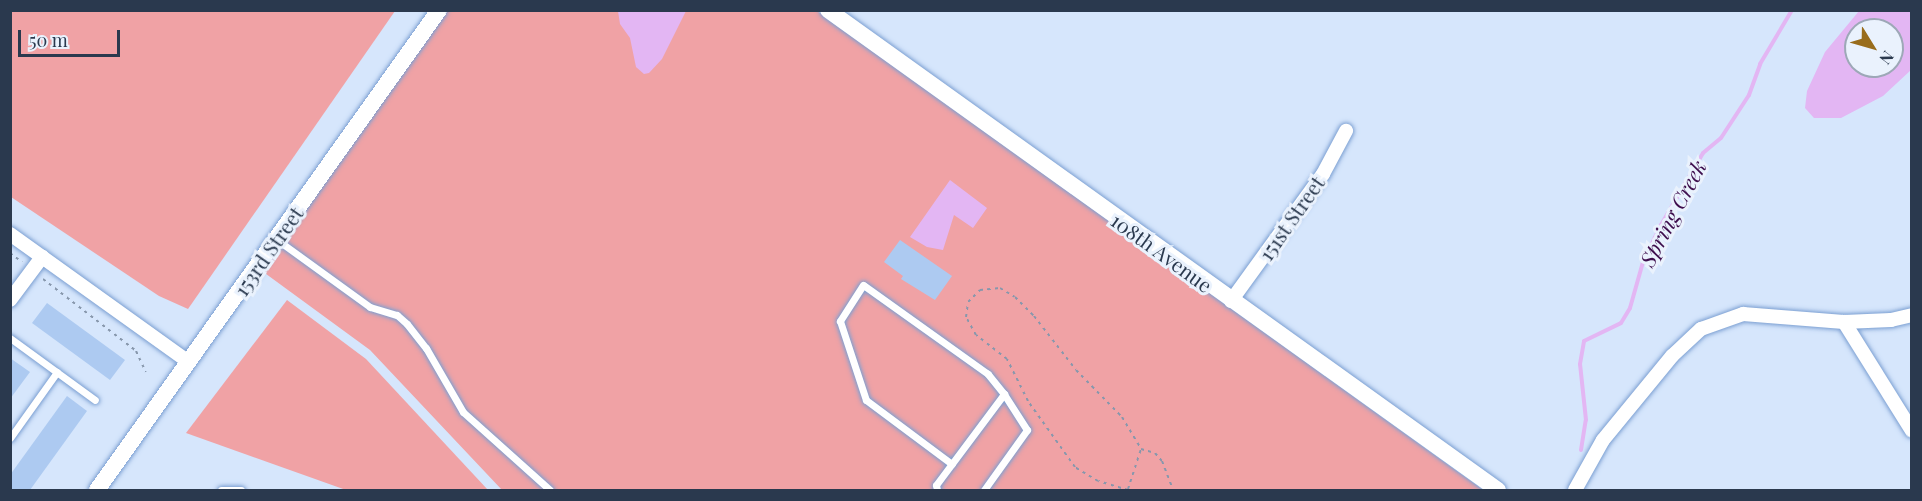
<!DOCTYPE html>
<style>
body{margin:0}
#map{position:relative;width:1922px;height:501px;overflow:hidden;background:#d6e6fc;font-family:"Playfair Display",serif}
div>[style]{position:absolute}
.green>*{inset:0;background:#f0a2a5}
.water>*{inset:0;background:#e3b6f3}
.stream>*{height:4px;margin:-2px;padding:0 2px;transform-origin:2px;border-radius:2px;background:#e3b6f3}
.building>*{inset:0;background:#adcaf1}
.path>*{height:2px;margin-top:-1px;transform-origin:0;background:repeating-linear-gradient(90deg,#8797ac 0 3px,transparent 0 7.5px)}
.roads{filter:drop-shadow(0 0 2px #7b9fd2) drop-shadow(0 0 2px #7b9fd2)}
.service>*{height:7px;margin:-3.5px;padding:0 3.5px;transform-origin:3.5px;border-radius:3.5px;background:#fff}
.minor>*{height:14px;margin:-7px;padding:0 7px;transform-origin:7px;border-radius:7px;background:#fff}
.tertiary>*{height:16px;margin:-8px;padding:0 8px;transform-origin:8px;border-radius:8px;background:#fff}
span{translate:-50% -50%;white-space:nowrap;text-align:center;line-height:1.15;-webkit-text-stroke:6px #eaf2fd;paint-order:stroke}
.street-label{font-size:20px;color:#2a394e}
.water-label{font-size:21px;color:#3e0e4d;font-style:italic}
.frame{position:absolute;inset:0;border:12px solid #2a394e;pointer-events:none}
.north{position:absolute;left:1844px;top:18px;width:60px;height:60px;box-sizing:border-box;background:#eaf2fd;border:2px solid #9da8b7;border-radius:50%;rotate:127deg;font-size:16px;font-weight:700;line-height:24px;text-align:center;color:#2a394e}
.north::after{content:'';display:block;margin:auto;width:21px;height:27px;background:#996d1c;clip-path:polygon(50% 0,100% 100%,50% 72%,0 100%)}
.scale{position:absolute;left:18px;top:30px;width:102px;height:27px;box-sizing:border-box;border:3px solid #2a394e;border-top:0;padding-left:8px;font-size:18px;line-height:21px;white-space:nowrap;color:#2a394e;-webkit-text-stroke:4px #eaf2fd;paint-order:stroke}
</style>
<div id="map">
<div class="green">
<i style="clip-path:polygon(10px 11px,11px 10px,395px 11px,188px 309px,159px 296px,11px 197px)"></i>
<i style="clip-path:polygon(447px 11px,817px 11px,1483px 490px,502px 490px,370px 350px,262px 271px)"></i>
<i style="clip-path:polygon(287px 300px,366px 359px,488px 490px,346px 490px,186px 433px)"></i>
</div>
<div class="water">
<i style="clip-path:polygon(618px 11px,686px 11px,662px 59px,649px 73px,644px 74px,636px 67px,630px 38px,620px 24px)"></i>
<i style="clip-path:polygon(evenodd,1859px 11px,1911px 11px,1911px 70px,1883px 96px,1841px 118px,1814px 118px,1805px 108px,1807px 91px,1825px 52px,1859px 11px,1856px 30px,1892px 30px,1892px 66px,1856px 66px,1856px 30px)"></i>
<i style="clip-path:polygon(950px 180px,987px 208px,973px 228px,954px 215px,943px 250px,927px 247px,910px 237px)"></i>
</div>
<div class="stream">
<i style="left:1581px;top:450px;width:30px;rotate:-81deg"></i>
<i style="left:1586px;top:420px;width:56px;rotate:-96.1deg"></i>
<i style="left:1580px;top:364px;width:23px;rotate:-80deg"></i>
<i style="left:1584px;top:341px;width:41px;rotate:-25.9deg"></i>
<i style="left:1621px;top:323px;width:17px;rotate:-59deg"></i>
<i style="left:1630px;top:308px;width:48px;rotate:-74.2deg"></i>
<i style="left:1643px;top:262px;width:41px;rotate:-64.1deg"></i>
<i style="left:1661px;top:225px;width:83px;rotate:-59.7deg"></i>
<i style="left:1703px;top:153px;width:23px;rotate:-40deg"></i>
<i style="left:1721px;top:138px;width:51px;rotate:-56.9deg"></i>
<i style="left:1749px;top:95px;width:33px;rotate:-70deg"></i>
<i style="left:1760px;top:64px;width:63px;rotate:-59.3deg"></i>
</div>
<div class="building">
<i style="clip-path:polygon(900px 240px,952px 276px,935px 300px,901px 279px,903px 276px,884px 262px)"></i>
<i style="clip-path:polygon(47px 303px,125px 360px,110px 380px,32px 323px)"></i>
<i style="clip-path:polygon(10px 358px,30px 372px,10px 399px)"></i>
<i style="clip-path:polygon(67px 396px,87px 411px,30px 490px,10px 490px,10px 475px)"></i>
</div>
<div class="path">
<i style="left:10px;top:253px;width:15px;rotate:37deg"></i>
<i style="left:43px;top:279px;width:118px;rotate:37.7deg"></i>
<i style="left:136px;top:351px;width:23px;rotate:65deg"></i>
<i style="left:1128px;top:489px;width:42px;rotate:-72deg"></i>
<i style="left:1128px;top:490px;width:31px;rotate:-163deg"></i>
<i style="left:1098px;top:481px;width:27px;rotate:-149deg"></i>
<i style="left:1075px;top:467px;width:81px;rotate:-125.5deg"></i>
<i style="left:1028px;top:401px;width:47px;rotate:-116.6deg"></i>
<i style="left:1007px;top:359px;width:39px;rotate:-142deg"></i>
<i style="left:976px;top:335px;width:21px;rotate:-119deg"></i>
<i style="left:966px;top:317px;width:15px;rotate:-82deg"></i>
<i style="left:968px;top:302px;width:17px;rotate:-45deg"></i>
<i style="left:980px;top:290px;width:20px;rotate:-6deg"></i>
<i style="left:1000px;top:288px;width:17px;rotate:31deg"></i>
<i style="left:1015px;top:297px;width:27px;rotate:45deg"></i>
<i style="left:1034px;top:316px;width:68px;rotate:52.1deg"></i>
<i style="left:1076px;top:370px;width:66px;rotate:45.6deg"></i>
<i style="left:1122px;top:417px;width:37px;rotate:59deg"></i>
<i style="left:1141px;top:449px;width:15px;rotate:16deg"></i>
<i style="left:1155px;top:453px;width:11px;rotate:49deg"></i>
<i style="left:1162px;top:461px;width:31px;rotate:69deg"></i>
</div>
<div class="roads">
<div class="service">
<i style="left:276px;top:239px;width:116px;rotate:35.9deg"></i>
<i style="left:370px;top:307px;width:28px;rotate:17deg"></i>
<i style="left:397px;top:315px;width:13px;rotate:42deg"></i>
<i style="left:407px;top:324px;width:31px;rotate:52deg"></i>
<i style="left:426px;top:348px;width:74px;rotate:60deg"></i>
<i style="left:463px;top:412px;width:117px;rotate:41.9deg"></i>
<i style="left:10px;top:338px;width:105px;rotate:36.1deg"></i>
<i style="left:10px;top:438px;width:81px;rotate:-54.5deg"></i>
<i style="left:221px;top:490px;width:20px"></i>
<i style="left:937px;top:490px;width:5px;rotate:-101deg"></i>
<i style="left:936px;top:485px;width:114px;rotate:-53.2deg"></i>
<i style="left:1004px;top:394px;width:26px;rotate:-129deg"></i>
<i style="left:988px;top:374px;width:153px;rotate:-144.5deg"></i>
<i style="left:863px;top:285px;width:43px;rotate:122.6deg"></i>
<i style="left:840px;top:321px;width:83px;rotate:71.8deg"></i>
<i style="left:866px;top:400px;width:107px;rotate:36.7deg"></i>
<i style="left:984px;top:490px;width:74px;rotate:-54.4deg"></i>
<i style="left:1027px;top:430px;width:43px;rotate:-122.6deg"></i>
</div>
<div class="minor">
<i style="left:10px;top:234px;width:220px;rotate:35.6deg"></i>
<i style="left:10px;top:300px;width:54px;rotate:-53.3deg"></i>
<i style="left:1231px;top:301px;width:157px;rotate:-54.1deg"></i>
<i style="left:1323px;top:174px;width:49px;rotate:-61.9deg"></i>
<i style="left:1844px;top:322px;width:128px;rotate:58deg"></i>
<i style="left:1575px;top:490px;width:57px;rotate:-60.8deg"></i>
<i style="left:1603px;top:440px;width:109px;rotate:-50.6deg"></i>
<i style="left:1672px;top:356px;width:40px;rotate:-43deg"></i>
<i style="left:1701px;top:329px;width:45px;rotate:-19.7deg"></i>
<i style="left:1743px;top:314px;width:101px;rotate:4.5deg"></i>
<i style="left:1844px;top:322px;width:47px;rotate:-2.4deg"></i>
<i style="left:1891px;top:320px;width:22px;rotate:-13deg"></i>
</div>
<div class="tertiary">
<i style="left:828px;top:10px;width:824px;rotate:35.62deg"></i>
<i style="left:97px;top:490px;width:589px;rotate:-54.53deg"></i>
</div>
</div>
<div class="street-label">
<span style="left:1291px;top:218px;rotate:-55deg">151st Street</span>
<span style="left:268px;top:251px;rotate:-55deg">153rd Street</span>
<span style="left:1162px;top:252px;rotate:36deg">108th Avenue</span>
</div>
<div class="water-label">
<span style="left:1672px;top:213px;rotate:-62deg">Spring Creek</span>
</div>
<div class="frame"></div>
<div class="north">N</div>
<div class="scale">50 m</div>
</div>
